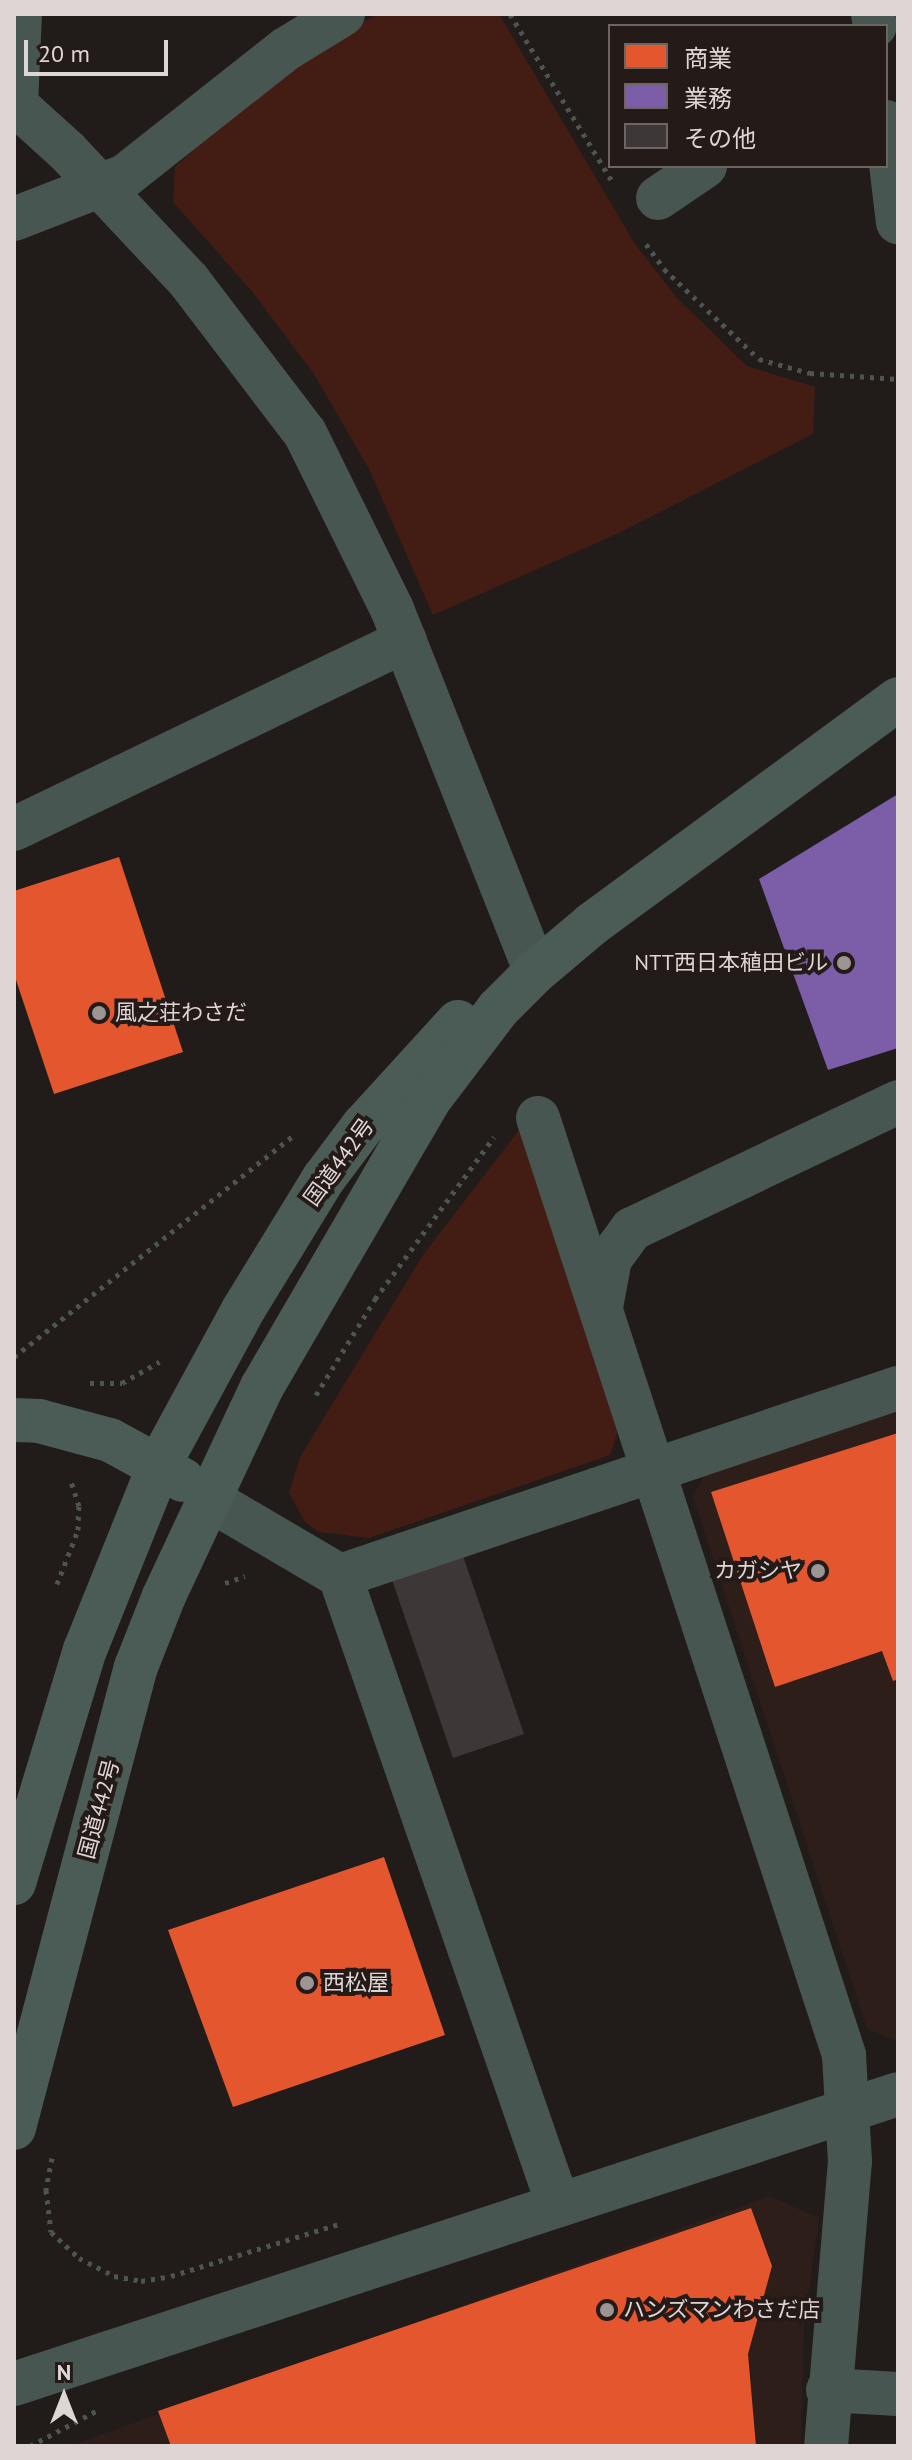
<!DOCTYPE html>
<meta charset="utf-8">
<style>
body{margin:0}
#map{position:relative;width:912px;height:2460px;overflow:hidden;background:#211b1a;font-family:"PT Sans","Noto Sans JP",sans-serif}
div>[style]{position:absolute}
.built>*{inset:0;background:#2d1e1a}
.green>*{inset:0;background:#431d14}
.shops>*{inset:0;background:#e4572e}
.offices>*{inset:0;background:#7b5ea7}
.building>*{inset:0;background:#3d3837}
.path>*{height:5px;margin-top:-2.5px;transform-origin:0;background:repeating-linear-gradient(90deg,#4c5550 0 4px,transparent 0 10px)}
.minor>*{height:44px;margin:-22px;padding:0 22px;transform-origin:22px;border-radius:22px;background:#475650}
.highway>*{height:44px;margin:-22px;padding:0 22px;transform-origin:22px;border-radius:22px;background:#4a5c55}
.dots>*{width:22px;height:22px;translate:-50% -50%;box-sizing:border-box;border:4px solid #241a17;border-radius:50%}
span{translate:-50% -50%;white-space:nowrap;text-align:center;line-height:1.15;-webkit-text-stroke:8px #241a17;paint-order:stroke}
.poi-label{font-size:22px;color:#ded6d4}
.right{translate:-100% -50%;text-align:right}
.left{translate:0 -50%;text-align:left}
.street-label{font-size:22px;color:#ded6d4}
.frame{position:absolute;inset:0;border:16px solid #ded6d4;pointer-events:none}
.legend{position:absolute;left:608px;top:24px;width:280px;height:144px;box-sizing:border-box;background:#241a17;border:2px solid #6e6563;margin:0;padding:10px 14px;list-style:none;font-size:24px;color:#ded6d4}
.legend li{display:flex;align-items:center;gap:16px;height:40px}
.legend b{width:40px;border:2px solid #6e6563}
.north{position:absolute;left:24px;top:2356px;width:80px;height:80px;-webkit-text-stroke:6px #241a17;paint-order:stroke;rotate:0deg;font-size:22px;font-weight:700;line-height:32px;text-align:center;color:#ded6d4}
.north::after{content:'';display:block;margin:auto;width:28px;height:36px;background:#ded6d4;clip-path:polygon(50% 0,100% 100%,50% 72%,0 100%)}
.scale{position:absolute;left:24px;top:40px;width:144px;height:36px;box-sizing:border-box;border:4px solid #ded6d4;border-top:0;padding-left:10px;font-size:24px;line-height:28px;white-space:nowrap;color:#ded6d4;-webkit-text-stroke:6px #241a17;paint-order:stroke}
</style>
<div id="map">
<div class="built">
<i style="clip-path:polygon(898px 1410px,898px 2039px,894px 2040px,867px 2029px,693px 1497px,705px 1473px)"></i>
<i style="clip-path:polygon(770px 2196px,819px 2218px,804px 2329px,801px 2446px,69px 2446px)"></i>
</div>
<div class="green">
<i style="clip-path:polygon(378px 14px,499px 14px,635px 244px,677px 298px,747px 366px,815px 387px,813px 434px,619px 533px,433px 615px,369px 469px,314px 374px,251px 290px,173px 202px,175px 167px,296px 58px)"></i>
<i style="clip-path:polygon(522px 1126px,621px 1421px,610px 1455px,369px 1538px,319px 1532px,305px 1522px,289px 1493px,300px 1457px,423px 1255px)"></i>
</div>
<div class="shops">
<i style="clip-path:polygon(119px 857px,183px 1052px,54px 1094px,14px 974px,14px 891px)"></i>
<i style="clip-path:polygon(898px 1433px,898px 1679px,893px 1681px,882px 1651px,775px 1687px,711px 1492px)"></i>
<i style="clip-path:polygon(384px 1857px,445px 2035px,233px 2107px,168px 1930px)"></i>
<i style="clip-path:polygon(751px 2208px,772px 2266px,748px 2354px,756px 2446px,171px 2446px,158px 2411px)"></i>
</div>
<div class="offices">
<i style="clip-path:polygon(898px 794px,898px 1048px,828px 1070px,759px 879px)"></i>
</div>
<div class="building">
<i style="clip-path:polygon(461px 1550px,524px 1734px,453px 1758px,390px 1574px)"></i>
</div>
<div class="path">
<i style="left:510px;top:14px;width:198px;rotate:58.6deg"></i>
<i style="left:646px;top:244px;width:31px;rotate:54deg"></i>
<i style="left:664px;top:269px;width:131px;rotate:43.5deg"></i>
<i style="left:759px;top:359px;width:53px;rotate:15.4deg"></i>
<i style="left:810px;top:373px;width:88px;rotate:3.9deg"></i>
<i style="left:14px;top:1357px;width:357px;rotate:-38.4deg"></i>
<i style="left:90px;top:1383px;width:32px"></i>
<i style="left:122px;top:1383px;width:43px;rotate:-29.6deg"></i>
<i style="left:316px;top:1395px;width:113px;rotate:-58.4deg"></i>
<i style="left:375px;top:1299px;width:201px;rotate:-53.7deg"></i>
<i style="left:225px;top:1583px;width:21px;rotate:-19deg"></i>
<i style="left:57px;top:1584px;width:58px;rotate:-68.7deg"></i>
<i style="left:78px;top:1530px;width:24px;rotate:-88deg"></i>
<i style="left:79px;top:1506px;width:28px;rotate:-108deg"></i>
<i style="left:52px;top:2158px;width:33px;rotate:101deg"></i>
<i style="left:46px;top:2190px;width:42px;rotate:83.2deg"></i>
<i style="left:51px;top:2232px;width:38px;rotate:43deg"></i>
<i style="left:79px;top:2258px;width:39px;rotate:27deg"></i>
<i style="left:114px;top:2276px;width:27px;rotate:10deg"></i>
<i style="left:141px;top:2281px;width:30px;rotate:-9deg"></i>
<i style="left:171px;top:2276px;width:176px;rotate:-17.2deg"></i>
<i style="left:30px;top:2446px;width:79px;rotate:-27.9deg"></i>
</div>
<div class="minor">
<i style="left:873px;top:14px;width:12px;rotate:81deg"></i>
<i style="left:14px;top:103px;width:72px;rotate:42.2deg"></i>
<i style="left:67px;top:151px;width:178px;rotate:46.8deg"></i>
<i style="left:189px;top:281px;width:191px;rotate:52.7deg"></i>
<i style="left:305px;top:433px;width:196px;rotate:63.7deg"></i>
<i style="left:392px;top:609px;width:381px;rotate:68.4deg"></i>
<i style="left:16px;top:105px;width:91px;rotate:-87.5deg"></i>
<i style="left:886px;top:122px;width:101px;rotate:83.2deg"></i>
<i style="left:658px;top:198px;width:57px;rotate:-34.2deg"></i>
<i style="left:14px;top:219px;width:119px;rotate:-21.2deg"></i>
<i style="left:125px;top:176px;width:205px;rotate:-38.3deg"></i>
<i style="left:286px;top:49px;width:67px;rotate:-31.6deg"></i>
<i style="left:14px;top:829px;width:434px;rotate:-25.7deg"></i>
<i style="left:538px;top:1118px;width:986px;rotate:71.91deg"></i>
<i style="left:844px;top:2055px;width:106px;rotate:86.8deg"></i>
<i style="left:850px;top:2161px;width:286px;rotate:94.8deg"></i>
<i style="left:601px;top:1307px;width:49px;rotate:-79.4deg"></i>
<i style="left:610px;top:1259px;width:37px;rotate:-54deg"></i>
<i style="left:632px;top:1229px;width:295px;rotate:-25.5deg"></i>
<i style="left:207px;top:1498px;width:154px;rotate:30.4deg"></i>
<i style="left:340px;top:1576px;width:665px;rotate:70.86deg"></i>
<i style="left:340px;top:1576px;width:589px;rotate:-18.62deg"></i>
<i style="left:14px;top:2384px;width:930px;rotate:-18.16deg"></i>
<i style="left:828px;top:2390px;width:70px;rotate:3.3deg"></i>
</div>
<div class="highway">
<i style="left:14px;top:1420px;width:25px;rotate:2deg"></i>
<i style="left:39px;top:1421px;width:73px;rotate:15deg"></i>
<i style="left:110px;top:1440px;width:83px;rotate:28.7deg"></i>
<i style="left:14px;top:1883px;width:244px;rotate:-73.1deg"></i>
<i style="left:85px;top:1650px;width:201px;rotate:-68.1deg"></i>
<i style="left:160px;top:1463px;width:174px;rotate:-61.5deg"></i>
<i style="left:243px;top:1310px;width:155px;rotate:-58.5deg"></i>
<i style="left:324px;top:1178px;width:65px;rotate:-53.1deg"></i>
<i style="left:363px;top:1126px;width:141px;rotate:-47.6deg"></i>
<i style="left:14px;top:2128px;width:477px;rotate:-75.2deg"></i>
<i style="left:136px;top:1667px;width:76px;rotate:-68.5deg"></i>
<i style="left:164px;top:1596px;width:231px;rotate:-64.9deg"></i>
<i style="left:262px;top:1387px;width:332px;rotate:-59.8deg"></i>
<i style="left:429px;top:1100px;width:114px;rotate:-52.8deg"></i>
<i style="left:498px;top:1009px;width:51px;rotate:-45deg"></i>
<i style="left:534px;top:973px;width:76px;rotate:-40.2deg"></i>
<i style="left:592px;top:924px;width:380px;rotate:-36.3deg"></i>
</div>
<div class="dots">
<i style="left:844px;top:963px;background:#9c9593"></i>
<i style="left:99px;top:1013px;background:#9c9593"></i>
<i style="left:818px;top:1571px;background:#9c9593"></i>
<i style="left:307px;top:1983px;background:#9c9593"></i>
<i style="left:607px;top:2310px;background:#9c9593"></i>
</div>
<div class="poi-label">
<span class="right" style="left:828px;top:963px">NTT西日本稙田ビル</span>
<span class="left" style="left:115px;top:1013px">風之荘わさだ</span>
<span class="right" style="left:802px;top:1571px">カガシヤ</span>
<span class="left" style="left:323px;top:1983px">西松屋</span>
<span class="left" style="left:623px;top:2310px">ハンズマンわさだ店</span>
</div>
<div class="street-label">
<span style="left:339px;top:1162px;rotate:-54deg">国道442号</span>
<span style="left:99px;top:1809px;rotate:-75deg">国道442号</span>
</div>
<div class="frame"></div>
<ul class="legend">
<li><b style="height:22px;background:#e4572e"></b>商業</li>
<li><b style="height:22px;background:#7b5ea7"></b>業務</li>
<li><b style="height:22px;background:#3d3837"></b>その他</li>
</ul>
<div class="north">N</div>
<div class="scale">20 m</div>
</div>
